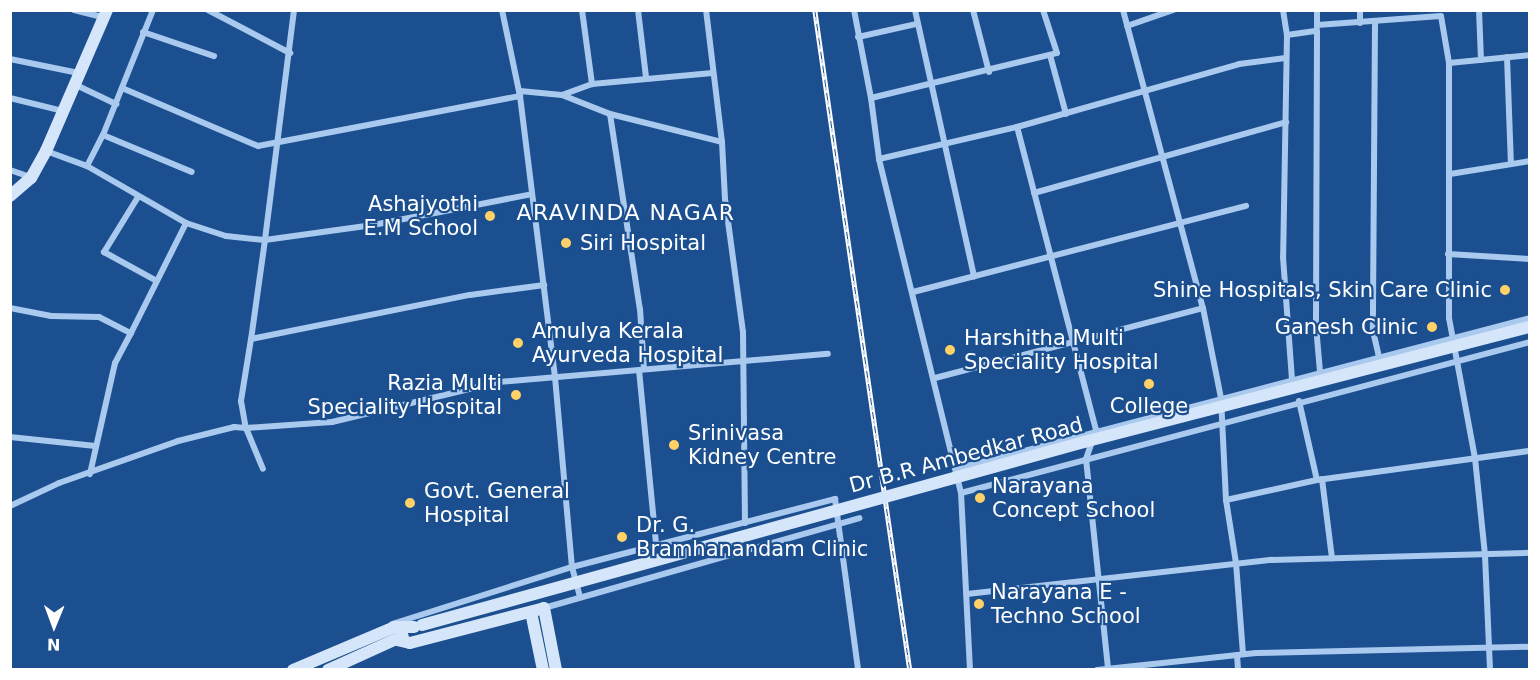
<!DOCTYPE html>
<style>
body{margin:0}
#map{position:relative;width:1540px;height:680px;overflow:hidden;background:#1b4f8f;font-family:"DejaVu Sans",sans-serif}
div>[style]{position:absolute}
.street>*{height:6px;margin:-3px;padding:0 3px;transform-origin:3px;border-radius:3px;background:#a9c9ee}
.secondary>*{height:12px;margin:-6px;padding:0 6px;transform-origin:6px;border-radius:6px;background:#d6e6fa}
.rail>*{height:4.5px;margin-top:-2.25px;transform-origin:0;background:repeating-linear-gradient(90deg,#1b4f8f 0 7px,#fff 0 14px);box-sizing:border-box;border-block:2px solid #fff}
.secondary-bridge>*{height:12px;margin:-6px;padding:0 6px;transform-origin:6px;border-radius:6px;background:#d6e6fa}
.dots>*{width:16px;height:16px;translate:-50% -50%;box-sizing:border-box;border:3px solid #1b4f8f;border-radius:50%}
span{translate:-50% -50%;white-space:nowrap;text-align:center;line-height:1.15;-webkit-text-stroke:4.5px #1b4f8f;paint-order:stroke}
.poi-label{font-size:21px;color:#fff}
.right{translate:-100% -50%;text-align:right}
.left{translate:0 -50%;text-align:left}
.street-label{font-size:21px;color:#fff}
.neighbourhood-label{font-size:22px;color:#fff;letter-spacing:1.5px}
.frame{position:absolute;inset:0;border:12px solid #fff;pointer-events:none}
.north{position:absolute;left:24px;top:596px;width:60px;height:60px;-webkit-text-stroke:4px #1b4f8f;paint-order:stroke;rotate:181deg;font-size:16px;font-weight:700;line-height:24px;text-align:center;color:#fff}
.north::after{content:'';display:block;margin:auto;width:21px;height:27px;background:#fff;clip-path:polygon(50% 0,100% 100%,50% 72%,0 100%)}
</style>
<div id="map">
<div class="street">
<i style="left:74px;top:10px;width:30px;rotate:14deg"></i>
<i style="left:208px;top:10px;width:93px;rotate:27.7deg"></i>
<i style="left:294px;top:10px;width:232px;rotate:97.2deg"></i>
<i style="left:265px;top:240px;width:109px;rotate:-7.9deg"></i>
<i style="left:373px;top:225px;width:162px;rotate:-11deg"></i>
<i style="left:502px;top:10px;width:88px;rotate:78.2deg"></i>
<i style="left:520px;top:96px;width:283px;rotate:82.9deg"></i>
<i style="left:555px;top:377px;width:191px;rotate:84.9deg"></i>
<i style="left:572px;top:567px;width:31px;rotate:75deg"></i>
<i style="left:582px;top:10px;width:75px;rotate:82.3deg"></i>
<i style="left:638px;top:10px;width:67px;rotate:83.2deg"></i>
<i style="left:854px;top:10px;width:90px;rotate:79.1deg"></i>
<i style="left:871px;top:98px;width:191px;rotate:-13.6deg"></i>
<i style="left:1057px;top:53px;width:45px;rotate:-108deg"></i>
<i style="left:915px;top:10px;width:273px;rotate:77.5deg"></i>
<i style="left:973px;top:10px;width:64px;rotate:75.5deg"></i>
<i style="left:1123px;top:10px;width:309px;rotate:75deg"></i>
<i style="left:1203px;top:308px;width:92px;rotate:78.7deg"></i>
<i style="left:1221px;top:398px;width:102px;rotate:87.2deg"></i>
<i style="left:1283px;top:10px;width:25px;rotate:81deg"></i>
<i style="left:1287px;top:35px;width:30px;rotate:-8deg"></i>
<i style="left:1317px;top:31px;width:295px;rotate:90.2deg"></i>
<i style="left:1316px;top:326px;width:46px;rotate:85deg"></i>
<i style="left:1360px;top:10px;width:13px;rotate:90deg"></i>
<i style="left:1479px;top:10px;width:50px;rotate:87.7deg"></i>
<i style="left:1375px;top:23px;width:308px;rotate:90.4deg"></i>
<i style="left:1373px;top:331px;width:28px;rotate:77deg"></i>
<i style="left:1317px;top:25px;width:124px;rotate:-4.2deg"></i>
<i style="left:1441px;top:16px;width:48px;rotate:80.3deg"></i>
<i style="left:1449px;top:63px;width:81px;rotate:-5.6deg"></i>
<i style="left:1127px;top:26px;width:49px;rotate:-19.2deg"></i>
<i style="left:1317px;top:27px;width:17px;rotate:-90deg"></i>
<i style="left:143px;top:32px;width:75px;rotate:18.7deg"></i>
<i style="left:1287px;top:35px;width:222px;rotate:91deg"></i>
<i style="left:1283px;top:257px;width:122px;rotate:85.8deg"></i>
<i style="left:858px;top:37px;width:59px;rotate:-12.6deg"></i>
<i style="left:1050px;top:55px;width:61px;rotate:74.8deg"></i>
<i style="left:1507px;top:57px;width:107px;rotate:87.9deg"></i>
<i style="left:10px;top:59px;width:70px;rotate:11.5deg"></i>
<i style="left:1449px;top:63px;width:255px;rotate:90deg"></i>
<i style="left:1449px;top:318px;width:142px;rotate:79.5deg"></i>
<i style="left:1475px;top:458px;width:98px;rotate:84.1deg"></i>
<i style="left:1485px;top:555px;width:115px;rotate:87.5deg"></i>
<i style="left:74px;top:84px;width:47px;rotate:25.5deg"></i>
<i style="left:122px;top:88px;width:148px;rotate:23.1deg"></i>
<i style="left:258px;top:146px;width:267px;rotate:-10.8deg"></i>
<i style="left:520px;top:91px;width:42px;rotate:5.4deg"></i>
<i style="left:562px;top:95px;width:52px;rotate:21.6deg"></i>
<i style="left:610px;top:114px;width:115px;rotate:14deg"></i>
<i style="left:722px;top:142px;width:133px;rotate:-96.9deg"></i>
<i style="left:562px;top:95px;width:32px;rotate:-20deg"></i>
<i style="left:592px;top:84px;width:121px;rotate:-5.2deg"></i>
<i style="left:10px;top:98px;width:55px;rotate:13.8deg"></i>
<i style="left:871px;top:98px;width:62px;rotate:82.5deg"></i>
<i style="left:610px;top:114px;width:197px;rotate:81.3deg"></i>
<i style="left:640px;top:309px;width:60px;rotate:86.2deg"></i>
<i style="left:103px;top:135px;width:96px;rotate:22.6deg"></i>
<i style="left:722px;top:142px;width:57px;rotate:87deg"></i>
<i style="left:725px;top:199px;width:134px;rotate:82.3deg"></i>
<i style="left:743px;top:332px;width:191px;rotate:89.4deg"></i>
<i style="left:46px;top:151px;width:44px;rotate:20.1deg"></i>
<i style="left:87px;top:166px;width:114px;rotate:29.9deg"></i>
<i style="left:186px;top:223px;width:42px;rotate:18deg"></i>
<i style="left:226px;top:236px;width:39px;rotate:6deg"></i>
<i style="left:265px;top:240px;width:100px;rotate:98deg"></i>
<i style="left:251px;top:339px;width:223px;rotate:-11.4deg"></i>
<i style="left:470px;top:295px;width:75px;rotate:-7.7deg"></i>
<i style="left:87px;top:166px;width:35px;rotate:-63deg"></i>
<i style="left:103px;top:135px;width:135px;rotate:-68.2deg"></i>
<i style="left:10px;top:170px;width:21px;rotate:19deg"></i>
<i style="left:1450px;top:174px;width:81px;rotate:-9.2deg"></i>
<i style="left:1034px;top:193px;width:262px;rotate:-15.7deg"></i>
<i style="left:138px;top:197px;width:65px;rotate:121.7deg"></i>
<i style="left:104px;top:252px;width:60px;rotate:28.7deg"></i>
<i style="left:1448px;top:254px;width:82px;rotate:3.5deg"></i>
<i style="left:913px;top:292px;width:344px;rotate:-14.5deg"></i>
<i style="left:10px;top:308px;width:42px;rotate:11deg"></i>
<i style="left:51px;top:316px;width:48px;rotate:1.2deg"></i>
<i style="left:99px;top:317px;width:36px;rotate:27deg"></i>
<i style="left:131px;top:333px;width:34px;rotate:118deg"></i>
<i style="left:115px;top:363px;width:114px;rotate:102.7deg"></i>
<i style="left:131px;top:333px;width:123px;rotate:-63.4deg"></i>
<i style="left:251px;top:339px;width:63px;rotate:99.2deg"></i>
<i style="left:241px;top:401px;width:27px;rotate:80deg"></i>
<i style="left:246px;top:428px;width:86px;rotate:-4deg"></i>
<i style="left:332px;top:422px;width:172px;rotate:-13.5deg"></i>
<i style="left:499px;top:382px;width:330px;rotate:-4.9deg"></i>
<i style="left:639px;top:370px;width:175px;rotate:84.4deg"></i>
<i style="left:935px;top:378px;width:277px;rotate:-14.6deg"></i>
<i style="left:1299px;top:401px;width:81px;rotate:77.2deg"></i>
<i style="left:10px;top:437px;width:86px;rotate:6deg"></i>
<i style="left:956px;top:469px;width:594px;rotate:-14.74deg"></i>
<i style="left:1322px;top:479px;width:80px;rotate:82.8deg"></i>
<i style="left:961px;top:493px;width:589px;rotate:-14.86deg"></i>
<i style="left:10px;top:506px;width:54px;rotate:-25.1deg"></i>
<i style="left:59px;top:483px;width:126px;rotate:-19.4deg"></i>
<i style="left:178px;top:441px;width:58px;rotate:-14deg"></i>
<i style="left:234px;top:427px;width:12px;rotate:5deg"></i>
<i style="left:246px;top:428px;width:44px;rotate:67.5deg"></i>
<i style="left:967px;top:594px;width:307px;rotate:-6.4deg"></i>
<i style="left:1272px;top:560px;width:258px;rotate:-1.6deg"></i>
<i style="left:544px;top:608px;width:328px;rotate:-15.9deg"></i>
<i style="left:392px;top:624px;width:189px;rotate:-17.6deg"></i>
<i style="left:572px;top:567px;width:272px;rotate:-14.5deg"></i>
<i style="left:835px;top:499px;width:173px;rotate:82.3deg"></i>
<i style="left:1243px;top:654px;width:91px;rotate:-94.4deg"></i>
<i style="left:1236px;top:563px;width:64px;rotate:-99deg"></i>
<i style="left:1226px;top:500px;width:93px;rotate:-12.4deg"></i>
<i style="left:1317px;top:480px;width:215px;rotate:-7.8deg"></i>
<i style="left:1237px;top:655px;width:15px;rotate:86deg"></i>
<i style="left:1108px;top:668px;width:210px;rotate:-96deg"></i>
<i style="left:1086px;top:459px;width:31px;rotate:-71deg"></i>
<i style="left:1096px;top:430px;width:313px;rotate:-104.6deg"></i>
<i style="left:1017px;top:127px;width:231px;rotate:-15.8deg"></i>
<i style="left:1239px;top:64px;width:47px;rotate:-7.3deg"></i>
<i style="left:970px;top:670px;width:177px;rotate:-92.9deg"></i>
<i style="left:961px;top:493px;width:344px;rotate:-103.8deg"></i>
<i style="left:879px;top:159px;width:142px;rotate:-13.1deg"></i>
<i style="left:1097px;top:670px;width:160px;rotate:-6.1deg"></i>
<i style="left:1256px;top:653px;width:274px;rotate:-1.3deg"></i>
</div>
<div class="secondary">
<i style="left:10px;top:196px;width:28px;rotate:-41deg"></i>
<i style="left:31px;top:178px;width:31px;rotate:-61deg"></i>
<i style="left:46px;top:151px;width:154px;rotate:-66.6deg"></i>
<i style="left:531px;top:612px;width:59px;rotate:78.3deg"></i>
<i style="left:397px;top:640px;width:13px;rotate:13deg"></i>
<i style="left:410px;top:643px;width:138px;rotate:-14.6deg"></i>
<i style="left:544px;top:608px;width:63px;rotate:79deg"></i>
<i style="left:293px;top:670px;width:111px;rotate:-22.9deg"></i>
<i style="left:395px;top:627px;width:19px"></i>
<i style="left:328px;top:670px;width:82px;rotate:-24.4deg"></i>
</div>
<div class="rail">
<i style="left:815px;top:10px;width:667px;rotate:81.81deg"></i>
</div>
<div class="secondary-bridge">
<i style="left:422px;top:625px;width:687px;rotate:-15.45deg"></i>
<i style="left:1084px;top:442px;width:461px;rotate:-14.5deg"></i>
</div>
<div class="dots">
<i style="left:490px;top:216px;background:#ffd166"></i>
<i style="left:566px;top:243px;background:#ffd166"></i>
<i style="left:1505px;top:290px;background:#ffd166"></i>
<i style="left:1432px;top:327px;background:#ffd166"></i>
<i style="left:518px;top:343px;background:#ffd166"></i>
<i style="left:950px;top:350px;background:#ffd166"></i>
<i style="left:1149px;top:384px;background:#ffd166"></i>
<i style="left:516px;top:395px;background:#ffd166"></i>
<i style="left:674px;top:445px;background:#ffd166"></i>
<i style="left:980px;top:498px;background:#ffd166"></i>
<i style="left:410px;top:503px;background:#ffd166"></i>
<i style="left:622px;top:537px;background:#ffd166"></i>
<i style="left:979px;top:604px;background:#ffd166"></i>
</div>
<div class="poi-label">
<span class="right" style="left:478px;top:216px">Ashajyothi<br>E.M School</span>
<span class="left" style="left:580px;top:243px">Siri Hospital</span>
<span class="right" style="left:1492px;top:290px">Shine Hospitals, Skin Care Clinic</span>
<span class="right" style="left:1418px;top:327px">Ganesh Clinic</span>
<span class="left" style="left:532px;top:343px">Amulya Kerala<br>Ayurveda Hospital</span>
<span class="left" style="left:964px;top:350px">Harshitha Multi<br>Speciality Hospital</span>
<span class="right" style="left:502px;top:395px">Razia Multi<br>Speciality Hospital</span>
<span style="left:1149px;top:406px">College</span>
<span class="left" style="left:688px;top:445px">Srinivasa<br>Kidney Centre</span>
<span class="left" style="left:992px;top:498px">Narayana<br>Concept School</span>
<span class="left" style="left:424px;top:503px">Govt. General<br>Hospital</span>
<span class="left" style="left:636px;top:537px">Dr. G.<br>Bramhanandam Clinic</span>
<span class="left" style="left:991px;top:604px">Narayana E -<br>Techno School</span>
</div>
<div class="street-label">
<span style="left:966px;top:455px;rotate:-15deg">Dr B.R Ambedkar Road</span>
</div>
<div class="neighbourhood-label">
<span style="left:626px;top:213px">ARAVINDA NAGAR</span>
</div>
<div class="frame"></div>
<div class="north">N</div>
</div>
